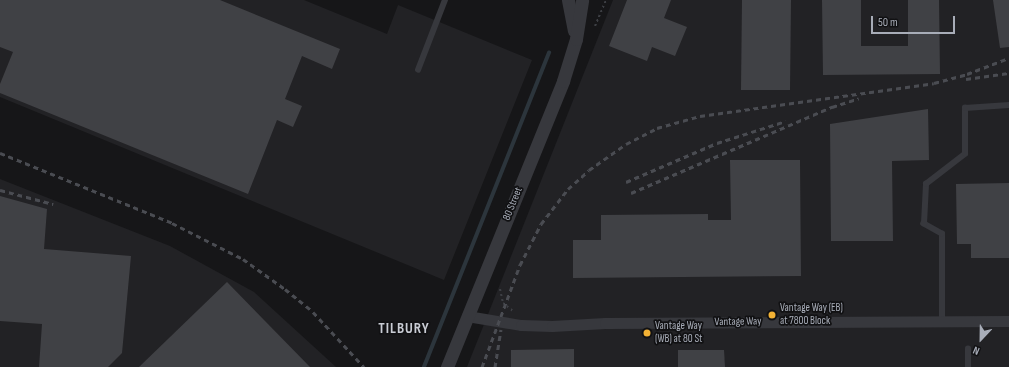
<!DOCTYPE html>
<style>
body{margin:0}
#map{position:relative;width:1009px;height:367px;overflow:hidden;background:#161618;font-family:"Sofia Sans Condensed",sans-serif}
div>[style]{position:absolute}
.built>*{inset:0;background:#222225}
.stream>*{height:3.5px;margin:-1.75px;padding:0 1.75px;transform-origin:1.75px;border-radius:1.75px;background:#2c353c}
.building>*{inset:0;background:#404145}
.path>*{height:2px;margin-top:-1px;transform-origin:0;background:repeating-linear-gradient(90deg,#3d3f44 0 2px,transparent 0 5px)}
.service>*{height:5.5px;margin:-2.75px;padding:0 2.75px;transform-origin:2.75px;border-radius:2.75px;background:#37383d}
.minor>*{height:11px;margin:-5.5px;padding:0 5.5px;transform-origin:5.5px;border-radius:5.5px;background:#37383d}
.tertiary>*{height:13px;margin:-6.5px;padding:0 6.5px;transform-origin:6.5px;border-radius:6.5px;background:#37383d}
.rail>*{height:3px;margin-top:-1.5px;transform-origin:0;background:repeating-linear-gradient(90deg,#4a4c52 0 5px,transparent 0 9px)}
.dots>*{width:11px;height:11px;translate:-50% -50%;box-sizing:border-box;border:2px solid #111113;border-radius:50%}
span{translate:-50% -50%;white-space:nowrap;text-align:center;line-height:1.15;-webkit-text-stroke:3.5px #111113;paint-order:stroke}
.street-label{font-size:11px;color:#a8adb8}
.poi-label{font-size:11px;color:#a8adb8}
.left{translate:0 -50%;text-align:left}
.district-label{font-size:15px;color:#c9ccd4;font-weight:700;letter-spacing:1px}
.north{position:absolute;left:961px;top:319px;width:40px;height:40px;-webkit-text-stroke:3px #111113;paint-order:stroke;rotate:202deg;font-size:11px;font-weight:700;line-height:16px;text-align:center;color:#a8adb8}
.north::after{content:'';display:block;margin:auto;width:14px;height:18px;background:#a8adb8;clip-path:polygon(50% 0,100% 100%,50% 72%,0 100%)}
.scale{position:absolute;left:871px;top:16px;width:84px;height:18px;box-sizing:border-box;border:2px solid #a8adb8;border-top:0;padding-left:5px;font-size:12px;line-height:14px;white-space:nowrap;color:#a8adb8;-webkit-text-stroke:3px #111113;paint-order:stroke}
</style>
<div id="map">
<div class="built">
<i style="clip-path:polygon(0 0,304px 0,387px 34px,398px 5px,532px 60px,444px 280px,0 97px)"></i>
<i style="clip-path:polygon(613px 0,1009px 0,1009px 367px,467px 367px)"></i>
<i style="clip-path:polygon(0 179px,170px 246px,254px 292px,336px 367px,0 367px)"></i>
</div>
<div class="stream">
<i style="left:424px;top:367px;width:338px;rotate:-68.3deg"></i>
</div>
<div class="building">
<i style="clip-path:polygon(0 0,220px 0,340px 49px,332px 69px,302px 56px,285px 99px,302px 106px,293px 127px,277px 120px,248px 194px,0 93px,0 84px,13px 52px,0 47px)"></i>
<i style="clip-path:polygon(627px 0,671px 0,664px 18px,687px 27px,675px 56px,652px 47px,647px 61px,609px 46px)"></i>
<i style="clip-path:polygon(742px 0,791px 0,790px 90px,741px 90px)"></i>
<i style="clip-path:polygon(822px 0,861px 0,861px 46px,908px 46px,908px 0,939px 0,940px 74px,823px 75px)"></i>
<i style="clip-path:polygon(993px 0,1009px 0,1009px 47px,1000px 48px)"></i>
<i style="clip-path:polygon(928px 109px,929px 160px,892px 161px,893px 241px,831px 241px,830px 124px)"></i>
<i style="clip-path:polygon(730px 160px,800px 160px,801px 276px,573px 278px,573px 240px,601px 240px,601px 215px,708px 214px,708px 220px,731px 220px)"></i>
<i style="clip-path:polygon(1009px 183px,1009px 258px,971px 258px,971px 244px,957px 244px,956px 184px)"></i>
<i style="clip-path:polygon(0 196px,47px 209px,44px 249px,131px 256px,122px 353px,108px 367px,39px 367px,42px 324px,0 321px)"></i>
<i style="clip-path:polygon(227px 282px,310px 367px,139px 367px)"></i>
<i style="clip-path:polygon(574px 349px,574px 367px,511px 367px,511px 350px)"></i>
<i style="clip-path:polygon(678px 350px,724px 350px,725px 367px,678px 367px)"></i>
</div>
<div class="path">
<i style="left:595px;top:26px;width:28px;rotate:-67deg"></i>
<i style="left:500px;top:289px;width:14px;rotate:78deg"></i>
<i style="left:503px;top:303px;width:14px;rotate:39deg"></i>
</div>
<div class="service">
<i style="left:418px;top:70px;width:75px;rotate:-68.9deg"></i>
<i style="left:942px;top:321px;width:87px;rotate:-90deg"></i>
<i style="left:942px;top:234px;width:21px;rotate:-151deg"></i>
<i style="left:924px;top:224px;width:40px;rotate:-87.1deg"></i>
<i style="left:926px;top:184px;width:49px;rotate:-37.6deg"></i>
<i style="left:965px;top:154px;width:46px;rotate:-90deg"></i>
<i style="left:965px;top:108px;width:44px;rotate:-3.9deg"></i>
<i style="left:968px;top:367px;width:18px;rotate:-90deg"></i>
</div>
<div class="minor">
<i style="left:467px;top:316px;width:55px;rotate:9.5deg"></i>
<i style="left:521px;top:325px;width:31px;rotate:2deg"></i>
<i style="left:552px;top:326px;width:53px;rotate:-3.2deg"></i>
<i style="left:605px;top:323px;width:404px;rotate:-0.3deg"></i>
</div>
<div class="tertiary">
<i style="left:568px;top:0;width:31px;rotate:79deg"></i>
<i style="left:447px;top:367px;width:309px;rotate:-67.9deg"></i>
<i style="left:563px;top:81px;width:44px;rotate:-72.8deg"></i>
<i style="left:576px;top:39px;width:39px;rotate:-81deg"></i>
</div>
<div class="rail">
<i style="left:966px;top:79px;width:43px;rotate:-7.9deg"></i>
<i style="left:0;top:153px;width:186px;rotate:22.1deg"></i>
<i style="left:172px;top:223px;width:80px;rotate:26.9deg"></i>
<i style="left:243px;top:259px;width:52px;rotate:35.5deg"></i>
<i style="left:285px;top:289px;width:36px;rotate:39deg"></i>
<i style="left:313px;top:312px;width:75px;rotate:47.2deg"></i>
<i style="left:626px;top:182px;width:99px;rotate:-23.2deg"></i>
<i style="left:717px;top:143px;width:72px;rotate:-17.7deg"></i>
<i style="left:0;top:190px;width:55px;rotate:14.8deg"></i>
<i style="left:631px;top:193px;width:219px;rotate:-23.2deg"></i>
<i style="left:832px;top:107px;width:28px;rotate:-18deg"></i>
<i style="left:482px;top:367px;width:109px;rotate:-69.6deg"></i>
<i style="left:520px;top:265px;width:46px;rotate:-62.9deg"></i>
<i style="left:541px;top:224px;width:44px;rotate:-52.4deg"></i>
<i style="left:568px;top:189px;width:28px;rotate:-42deg"></i>
<i style="left:589px;top:170px;width:45px;rotate:-35.1deg"></i>
<i style="left:626px;top:144px;width:35px;rotate:-27deg"></i>
<i style="left:657px;top:128px;width:45px;rotate:-15.6deg"></i>
<i style="left:700px;top:116px;width:236px;rotate:-8deg"></i>
<i style="left:934px;top:83px;width:34px;rotate:-15deg"></i>
<i style="left:967px;top:74px;width:45px;rotate:-20.9deg"></i>
<i style="left:495px;top:367px;width:38px;rotate:-81deg"></i>
</div>
<div class="dots">
<i style="left:772px;top:315px;background:#f2b134"></i>
<i style="left:647px;top:333px;background:#f2b134"></i>
</div>
<div class="street-label">
<span style="left:513px;top:204px;rotate:-68deg">80 Street</span>
<span style="left:738px;top:322px;rotate:-1deg">Vantage Way</span>
</div>
<div class="poi-label">
<span class="left" style="left:780px;top:315px">Vantage Way (EB)<br>at 7800 Block</span>
<span class="left" style="left:655px;top:333px">Vantage Way<br>(WB) at 80 St</span>
</div>
<div class="district-label">
<span style="left:404px;top:329px">TILBURY</span>
</div>
<div class="north">N</div>
<div class="scale">50 m</div>
</div>
